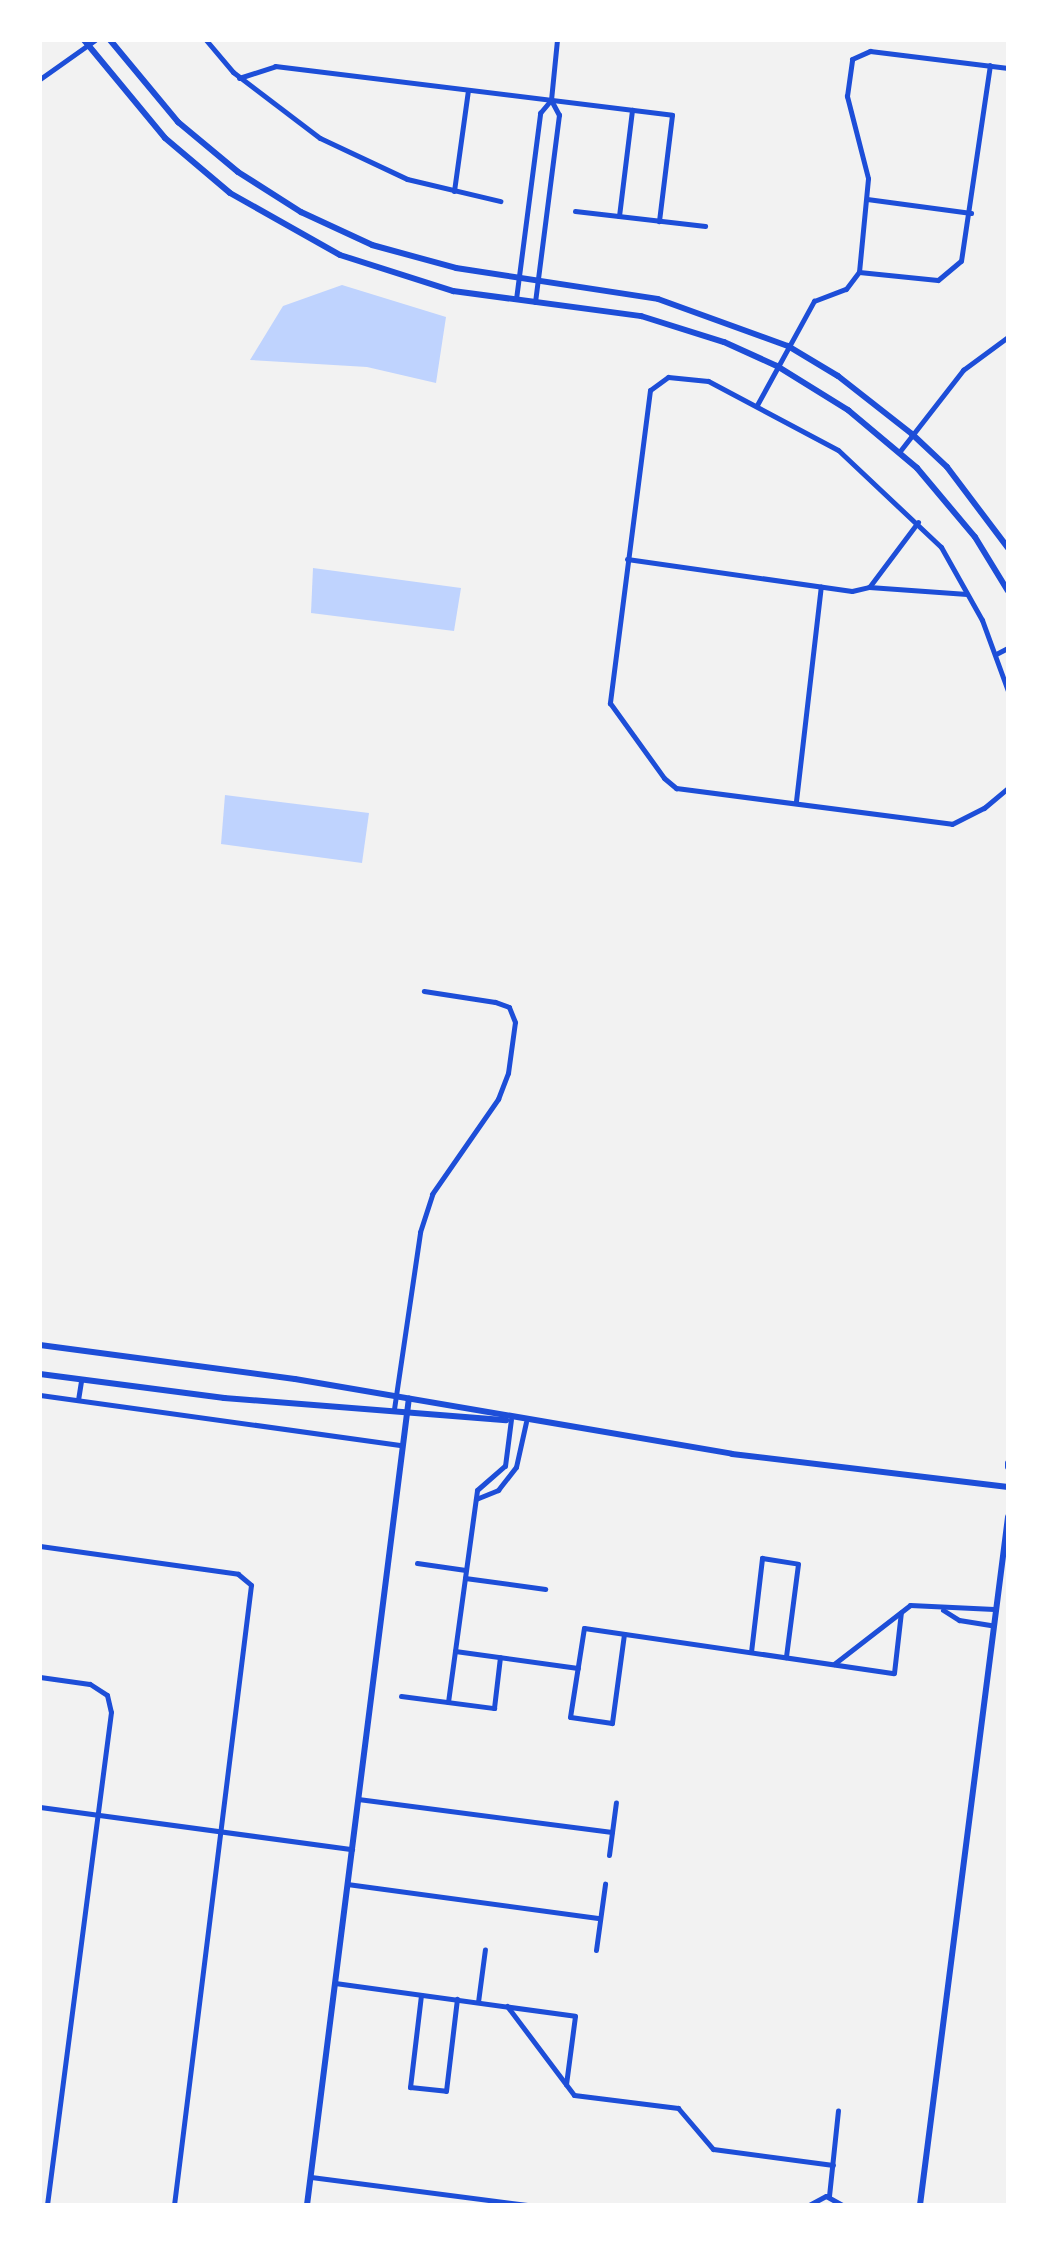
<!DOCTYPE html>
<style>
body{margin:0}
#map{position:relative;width:1048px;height:2245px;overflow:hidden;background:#f2f2f2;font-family:"Zilla Slab",serif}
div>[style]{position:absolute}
.water>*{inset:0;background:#bfd3fe}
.minor>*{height:5px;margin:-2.5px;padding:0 2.5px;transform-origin:2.5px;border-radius:2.5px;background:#1d4ed8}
.tertiary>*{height:6px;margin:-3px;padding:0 3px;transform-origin:3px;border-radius:3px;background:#1d4ed8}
span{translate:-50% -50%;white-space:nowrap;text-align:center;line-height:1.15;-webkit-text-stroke:8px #fff;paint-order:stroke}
.frame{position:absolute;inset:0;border:42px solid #fff;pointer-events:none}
</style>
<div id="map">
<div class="water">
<i style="clip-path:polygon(342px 285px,446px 317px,436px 383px,367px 367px,250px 360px,283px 306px)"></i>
<i style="clip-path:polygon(313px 568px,461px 588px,454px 631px,311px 613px)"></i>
<i style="clip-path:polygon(225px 795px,369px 813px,362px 863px,221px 844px)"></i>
</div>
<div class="minor">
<i style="left:206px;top:40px;width:42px;rotate:49.8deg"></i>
<i style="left:233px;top:72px;width:109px;rotate:37.2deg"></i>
<i style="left:320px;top:138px;width:96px;rotate:25.2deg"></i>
<i style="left:407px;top:179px;width:96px;rotate:13.3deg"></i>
<i style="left:239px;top:78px;width:38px;rotate:-18deg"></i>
<i style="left:275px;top:66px;width:400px;rotate:7deg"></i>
<i style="left:672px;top:115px;width:107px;rotate:97deg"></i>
<i style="left:40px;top:79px;width:67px;rotate:-35.3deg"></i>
<i style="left:454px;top:191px;width:102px;rotate:-82.1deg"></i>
<i style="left:867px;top:199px;width:105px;rotate:7.7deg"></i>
<i style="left:575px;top:211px;width:131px;rotate:6.6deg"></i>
<i style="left:619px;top:216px;width:107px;rotate:-83deg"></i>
<i style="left:859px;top:272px;width:79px;rotate:5.8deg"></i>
<i style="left:938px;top:280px;width:30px;rotate:-40deg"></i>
<i style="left:961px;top:261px;width:198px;rotate:-81.6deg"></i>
<i style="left:516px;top:299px;width:188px;rotate:-82.6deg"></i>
<i style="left:540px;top:113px;width:16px;rotate:-50deg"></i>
<i style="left:535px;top:302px;width:189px;rotate:-82.7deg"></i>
<i style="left:559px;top:115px;width:17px;rotate:-118deg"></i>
<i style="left:551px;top:100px;width:60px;rotate:-84.3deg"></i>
<i style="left:757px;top:405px;width:119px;rotate:-61.3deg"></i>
<i style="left:814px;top:301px;width:34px;rotate:-21deg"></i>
<i style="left:846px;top:289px;width:21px;rotate:-53deg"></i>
<i style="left:859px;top:272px;width:94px;rotate:-84.5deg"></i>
<i style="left:868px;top:178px;width:85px;rotate:-104.4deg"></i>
<i style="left:847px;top:96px;width:37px;rotate:-82deg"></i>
<i style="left:852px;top:59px;width:20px;rotate:-24deg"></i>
<i style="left:870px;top:51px;width:139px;rotate:7deg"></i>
<i style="left:900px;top:451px;width:103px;rotate:-52.1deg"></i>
<i style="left:963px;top:370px;width:56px;rotate:-36.3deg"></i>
<i style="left:627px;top:559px;width:227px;rotate:8.1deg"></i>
<i style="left:852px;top:591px;width:17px;rotate:-13deg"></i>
<i style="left:869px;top:587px;width:98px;rotate:4.1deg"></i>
<i style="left:870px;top:586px;width:80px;rotate:-53.1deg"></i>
<i style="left:996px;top:654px;width:13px;rotate:-27deg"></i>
<i style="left:1008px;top:691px;width:76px;rotate:-110.1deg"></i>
<i style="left:982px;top:620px;width:84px;rotate:-119.3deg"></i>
<i style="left:941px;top:547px;width:141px;rotate:-136.7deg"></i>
<i style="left:838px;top:450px;width:147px;rotate:-152deg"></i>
<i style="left:708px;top:381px;width:40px;rotate:-174.3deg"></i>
<i style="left:668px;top:377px;width:22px;rotate:144deg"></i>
<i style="left:650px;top:390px;width:316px;rotate:97.3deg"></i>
<i style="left:610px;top:703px;width:92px;rotate:54.2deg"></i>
<i style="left:664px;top:778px;width:16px;rotate:40deg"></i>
<i style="left:676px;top:788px;width:278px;rotate:7.4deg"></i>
<i style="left:952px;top:824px;width:36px;rotate:-27deg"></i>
<i style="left:984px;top:808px;width:31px;rotate:-40deg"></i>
<i style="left:796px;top:801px;width:216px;rotate:-83.4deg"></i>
<i style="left:40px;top:1395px;width:365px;rotate:7.9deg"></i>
<i style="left:78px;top:1400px;width:20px;rotate:-81deg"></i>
<i style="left:394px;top:1409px;width:179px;rotate:-81.6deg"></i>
<i style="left:420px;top:1232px;width:40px;rotate:-72deg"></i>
<i style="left:432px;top:1194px;width:116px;rotate:-55.2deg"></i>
<i style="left:498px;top:1099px;width:28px;rotate:-69deg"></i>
<i style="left:508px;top:1073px;width:51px;rotate:-82.2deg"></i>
<i style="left:515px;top:1022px;width:16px;rotate:-112deg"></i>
<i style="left:509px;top:1007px;width:15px;rotate:-160deg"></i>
<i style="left:495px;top:1002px;width:72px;rotate:-171.2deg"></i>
<i style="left:476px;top:1499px;width:24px;rotate:-22deg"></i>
<i style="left:498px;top:1490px;width:29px;rotate:-52deg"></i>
<i style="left:516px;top:1467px;width:46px;rotate:-77.5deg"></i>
<i style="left:40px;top:1546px;width:200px;rotate:8deg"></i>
<i style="left:238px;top:1574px;width:17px;rotate:40deg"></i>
<i style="left:251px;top:1585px;width:625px;rotate:97.08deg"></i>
<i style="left:417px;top:1563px;width:49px;rotate:8.1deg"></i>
<i style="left:465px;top:1578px;width:81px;rotate:7.8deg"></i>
<i style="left:943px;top:1610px;width:19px;rotate:32deg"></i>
<i style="left:959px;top:1620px;width:33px;rotate:9deg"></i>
<i style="left:624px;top:1634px;width:90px;rotate:97.7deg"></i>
<i style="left:612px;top:1723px;width:42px;rotate:-171.9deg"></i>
<i style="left:570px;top:1717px;width:90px;rotate:-81.1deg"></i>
<i style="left:584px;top:1628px;width:313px;rotate:8.3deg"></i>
<i style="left:894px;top:1673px;width:61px;rotate:-83.5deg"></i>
<i style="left:455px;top:1651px;width:124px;rotate:7.9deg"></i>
<i style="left:751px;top:1652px;width:95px;rotate:-83.3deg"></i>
<i style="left:762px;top:1558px;width:36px;rotate:9deg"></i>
<i style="left:798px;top:1564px;width:94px;rotate:97.4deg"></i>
<i style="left:834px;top:1664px;width:96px;rotate:-37.8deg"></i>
<i style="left:910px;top:1605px;width:84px;rotate:2.7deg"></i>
<i style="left:40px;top:1677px;width:50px;rotate:8deg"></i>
<i style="left:90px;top:1684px;width:20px;rotate:33deg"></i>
<i style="left:107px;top:1695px;width:17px;rotate:77deg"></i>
<i style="left:111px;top:1712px;width:497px;rotate:97.4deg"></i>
<i style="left:401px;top:1696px;width:94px;rotate:7.4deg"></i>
<i style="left:494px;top:1708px;width:51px;rotate:-83.3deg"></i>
<i style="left:448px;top:1702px;width:214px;rotate:-82.2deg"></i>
<i style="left:477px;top:1490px;width:37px;rotate:-41deg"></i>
<i style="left:505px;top:1466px;width:47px;rotate:-82.7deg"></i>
<i style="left:358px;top:1799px;width:256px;rotate:7.4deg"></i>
<i style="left:40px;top:1807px;width:315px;rotate:7.7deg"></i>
<i style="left:609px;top:1855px;width:53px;rotate:-82.5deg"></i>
<i style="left:347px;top:1884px;width:255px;rotate:7.7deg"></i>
<i style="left:596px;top:1950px;width:67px;rotate:-82.2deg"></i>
<i style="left:335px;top:1983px;width:242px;rotate:7.8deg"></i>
<i style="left:575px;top:2016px;width:69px;rotate:97.5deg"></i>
<i style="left:421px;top:1995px;width:93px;rotate:96.8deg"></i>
<i style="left:410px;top:2087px;width:36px;rotate:6deg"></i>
<i style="left:446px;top:2091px;width:93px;rotate:-83.2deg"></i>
<i style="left:478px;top:2002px;width:53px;rotate:-82.5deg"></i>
<i style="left:507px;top:2006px;width:111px;rotate:53deg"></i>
<i style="left:574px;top:2095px;width:105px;rotate:7.1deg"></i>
<i style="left:678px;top:2108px;width:54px;rotate:49.5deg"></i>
<i style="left:713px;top:2149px;width:121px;rotate:7.6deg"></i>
<i style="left:311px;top:2177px;width:218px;rotate:7.4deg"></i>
<i style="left:829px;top:2196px;width:86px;rotate:-84deg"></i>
<i style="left:809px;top:2205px;width:19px;rotate:-28deg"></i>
<i style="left:826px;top:2196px;width:18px;rotate:29deg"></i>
</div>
<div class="tertiary">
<i style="left:84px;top:40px;width:127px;rotate:50.4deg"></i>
<i style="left:165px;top:138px;width:85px;rotate:40.2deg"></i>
<i style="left:230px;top:193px;width:126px;rotate:29.4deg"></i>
<i style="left:340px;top:255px;width:119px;rotate:17.7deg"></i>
<i style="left:453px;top:291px;width:190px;rotate:7.6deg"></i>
<i style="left:641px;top:316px;width:87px;rotate:17.4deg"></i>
<i style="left:724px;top:342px;width:58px;rotate:24.4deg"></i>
<i style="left:777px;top:366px;width:84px;rotate:31.8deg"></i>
<i style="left:848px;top:410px;width:90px;rotate:40deg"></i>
<i style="left:917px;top:468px;width:90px;rotate:50deg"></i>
<i style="left:975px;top:537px;width:63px;rotate:58.6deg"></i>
<i style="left:110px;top:40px;width:107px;rotate:50.3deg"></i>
<i style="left:178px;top:122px;width:78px;rotate:39.8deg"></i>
<i style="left:238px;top:172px;width:75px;rotate:32.4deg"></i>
<i style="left:301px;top:212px;width:78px;rotate:24.9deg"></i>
<i style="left:372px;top:245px;width:87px;rotate:15.3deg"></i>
<i style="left:456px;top:268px;width:204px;rotate:8.7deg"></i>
<i style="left:658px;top:299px;width:138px;rotate:19.9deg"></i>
<i style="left:788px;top:346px;width:58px;rotate:31deg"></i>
<i style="left:838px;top:376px;width:94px;rotate:38.1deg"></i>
<i style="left:912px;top:434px;width:48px;rotate:43.3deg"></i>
<i style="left:947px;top:467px;width:101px;rotate:53deg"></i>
<i style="left:40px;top:1345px;width:257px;rotate:7.6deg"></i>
<i style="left:295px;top:1379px;width:443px;rotate:9.7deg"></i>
<i style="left:732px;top:1454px;width:278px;rotate:6.8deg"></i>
<i style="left:40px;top:1374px;width:186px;rotate:7.4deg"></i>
<i style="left:224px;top:1398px;width:283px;rotate:4.5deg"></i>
<i style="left:1008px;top:1463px;width:4px;rotate:90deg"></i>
<i style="left:307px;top:2205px;width:813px;rotate:-82.8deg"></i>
<i style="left:920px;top:2205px;width:694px;rotate:-82.71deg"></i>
</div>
<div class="frame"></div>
</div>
